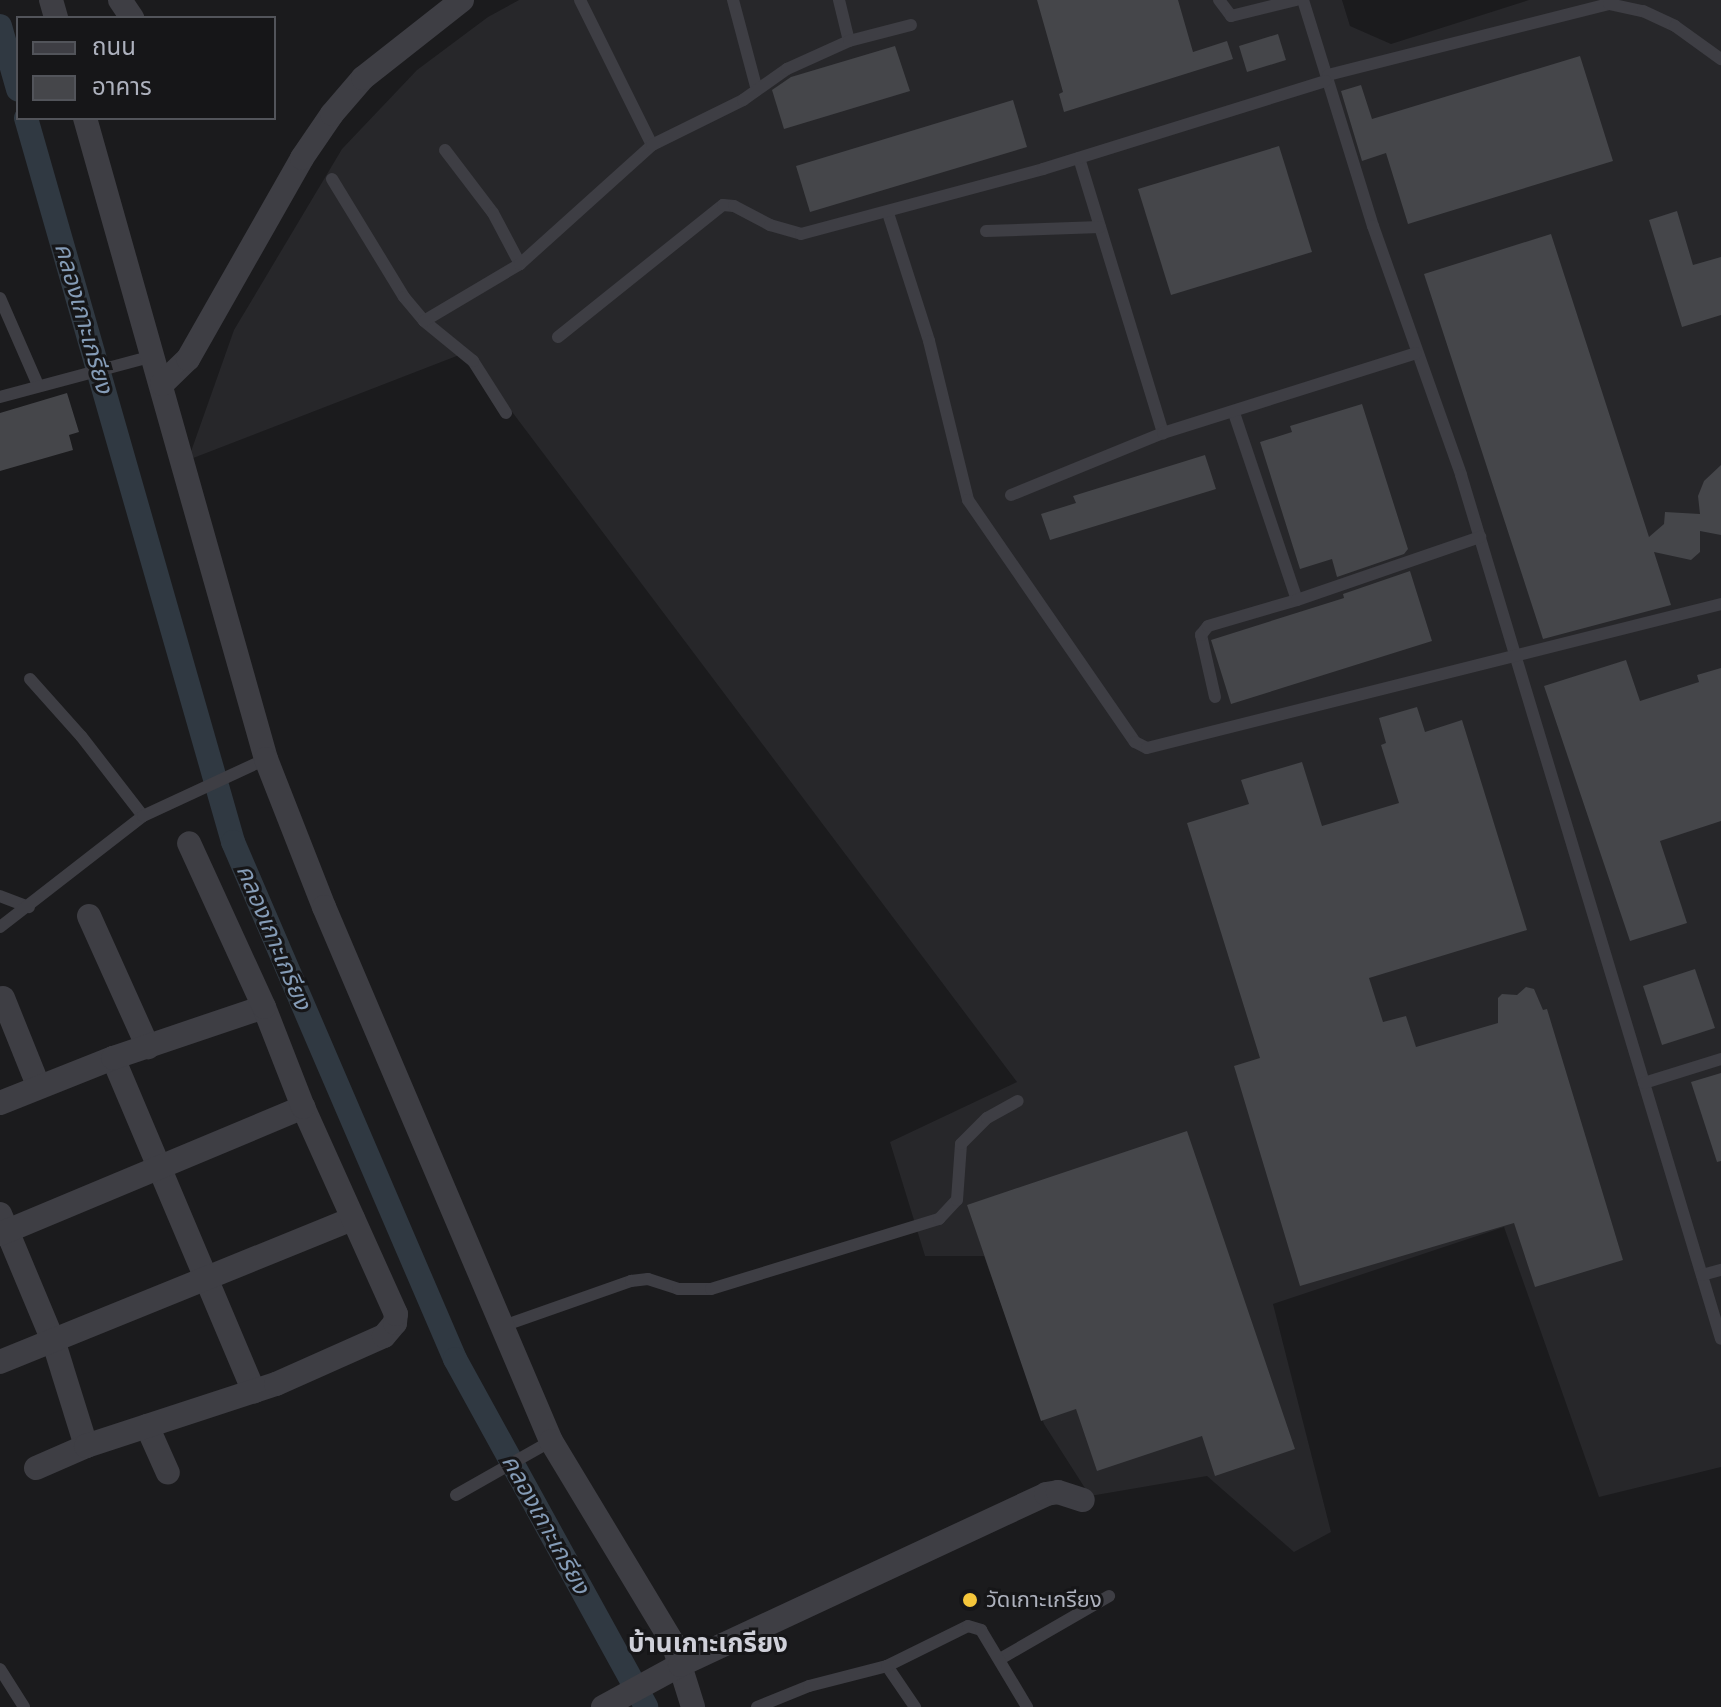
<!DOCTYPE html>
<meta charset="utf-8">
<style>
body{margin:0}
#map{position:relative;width:1721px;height:1707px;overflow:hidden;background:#1b1b1d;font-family:"PT Sans Narrow","Noto Sans Thai",sans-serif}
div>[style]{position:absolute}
.built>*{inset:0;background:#27272a}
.canal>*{height:24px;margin:-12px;padding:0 12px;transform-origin:12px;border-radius:12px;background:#303942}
.building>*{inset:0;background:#45464a}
.service>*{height:12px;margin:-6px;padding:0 6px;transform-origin:6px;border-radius:6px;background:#3e3e44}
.minor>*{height:24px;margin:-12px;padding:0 12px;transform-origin:12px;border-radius:12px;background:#3e3e44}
.dots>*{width:22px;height:22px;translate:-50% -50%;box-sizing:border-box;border:4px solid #161618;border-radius:50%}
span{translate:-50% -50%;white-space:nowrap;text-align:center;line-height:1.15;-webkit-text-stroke:6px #161618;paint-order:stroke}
.poi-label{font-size:22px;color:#adb1bd}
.left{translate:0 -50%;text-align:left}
.water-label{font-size:24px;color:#859cb7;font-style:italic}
.quarter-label{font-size:26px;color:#cfd0d9;font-weight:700}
.legend{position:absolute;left:16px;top:16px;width:260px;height:104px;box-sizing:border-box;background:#161618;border:2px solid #52545a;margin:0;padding:10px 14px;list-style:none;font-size:24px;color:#adb1bd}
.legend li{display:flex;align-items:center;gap:16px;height:40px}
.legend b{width:40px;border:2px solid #52545a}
</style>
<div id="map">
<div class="built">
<i style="clip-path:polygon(519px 0,1342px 0,1350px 26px,1391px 44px,1529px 0,1721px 0,1721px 1467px,1599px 1497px,1504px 1227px,1273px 1304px,1331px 1532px,1294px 1552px,1207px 1476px,1090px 1496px,1044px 1424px,984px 1256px,925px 1256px,890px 1142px,1017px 1082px,467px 352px,188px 460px,234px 330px,342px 149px,417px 70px,488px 17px)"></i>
</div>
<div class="canal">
<i style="left:0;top:26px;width:66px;rotate:74.1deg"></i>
<i style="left:26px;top:118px;width:753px;rotate:74.04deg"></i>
<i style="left:233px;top:842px;width:563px;rotate:66.76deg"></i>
<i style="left:455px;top:1359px;width:397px;rotate:61.2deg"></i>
</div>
<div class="building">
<i style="clip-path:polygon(1037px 0,1178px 0,1193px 52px,1227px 41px,1233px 59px,1064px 112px,1059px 94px,1063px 92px)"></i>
<i style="clip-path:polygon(1278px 34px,1286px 60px,1247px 72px,1239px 46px)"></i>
<i style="clip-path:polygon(895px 46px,910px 91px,784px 129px,772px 90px,791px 77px)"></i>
<i style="clip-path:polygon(1580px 56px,1613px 161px,1408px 224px,1386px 153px,1362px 161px,1341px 91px,1361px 85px,1372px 119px)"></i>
<i style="clip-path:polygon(1013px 100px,1027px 147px,810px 212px,796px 166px)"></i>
<i style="clip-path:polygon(1279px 146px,1312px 252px,1171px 295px,1138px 189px)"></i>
<i style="clip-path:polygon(1677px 211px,1693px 265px,1721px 257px,1721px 315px,1682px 327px,1649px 220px)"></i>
<i style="clip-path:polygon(1551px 234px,1649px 537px,1664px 524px,1665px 512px,1700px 514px,1698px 496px,1704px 481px,1721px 465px,1721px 535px,1700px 531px,1700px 552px,1691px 560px,1654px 552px,1671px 605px,1543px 639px,1424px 274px)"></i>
<i style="clip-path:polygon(67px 393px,79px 432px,69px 435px,73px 450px,0 471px,0 413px)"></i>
<i style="clip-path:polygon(1362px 404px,1408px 549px,1404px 554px,1337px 577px,1332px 559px,1300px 569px,1260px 442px,1292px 432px,1290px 426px)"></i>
<i style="clip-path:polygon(1205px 455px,1216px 489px,1050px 540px,1041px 514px,1076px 503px,1073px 496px)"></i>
<i style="clip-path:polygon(1410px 571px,1432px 641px,1231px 704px,1211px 640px,1344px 598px,1343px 594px)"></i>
<i style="clip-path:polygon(1626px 660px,1640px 701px,1699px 682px,1697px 675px,1721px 668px,1721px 821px,1660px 841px,1687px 923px,1630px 941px,1544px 686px)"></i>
<i style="clip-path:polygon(1417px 707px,1425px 732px,1462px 720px,1527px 930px,1369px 978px,1383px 1022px,1406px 1016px,1416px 1047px,1498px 1023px,1498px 998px,1502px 994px,1517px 995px,1526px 987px,1534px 989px,1543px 1010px,1547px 1009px,1623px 1260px,1535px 1287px,1514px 1223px,1300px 1286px,1234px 1066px,1260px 1058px,1187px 823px,1249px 804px,1241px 780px,1302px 762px,1322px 826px,1399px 803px,1381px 745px,1386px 743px,1379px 718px)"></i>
<i style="clip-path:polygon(1695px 969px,1715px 1028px,1662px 1045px,1643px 986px)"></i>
<i style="clip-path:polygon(1721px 1073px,1721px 1161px,1717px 1162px,1691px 1082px)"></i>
<i style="clip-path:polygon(1187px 1131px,1295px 1449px,1215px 1476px,1202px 1436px,1097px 1471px,1076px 1409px,1041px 1421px,967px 1205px)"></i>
</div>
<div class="service">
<i style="left:580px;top:0;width:162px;rotate:63.6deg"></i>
<i style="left:733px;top:0;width:93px;rotate:75.1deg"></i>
<i style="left:839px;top:0;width:42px;rotate:76.3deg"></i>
<i style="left:1219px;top:0;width:20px;rotate:53deg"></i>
<i style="left:1231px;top:16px;width:67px;rotate:-13.8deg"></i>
<i style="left:1303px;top:0;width:237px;rotate:72.8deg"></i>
<i style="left:1373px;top:226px;width:264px;rotate:70.5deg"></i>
<i style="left:1461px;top:475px;width:902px;rotate:73.25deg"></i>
<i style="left:1328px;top:75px;width:290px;rotate:-14.2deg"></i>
<i style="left:1609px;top:4px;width:35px;rotate:12deg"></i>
<i style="left:1643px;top:11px;width:35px;rotate:25deg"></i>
<i style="left:1675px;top:26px;width:57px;rotate:35.7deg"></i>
<i style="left:445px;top:150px;width:79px;rotate:52.7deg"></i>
<i style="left:493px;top:213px;width:58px;rotate:62.1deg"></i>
<i style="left:1079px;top:158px;width:288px;rotate:73deg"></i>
<i style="left:332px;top:179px;width:138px;rotate:58.6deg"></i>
<i style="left:404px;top:297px;width:31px;rotate:50deg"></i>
<i style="left:888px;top:213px;width:134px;rotate:72.2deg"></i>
<i style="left:929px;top:341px;width:164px;rotate:76.2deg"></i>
<i style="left:968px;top:500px;width:294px;rotate:55.4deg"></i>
<i style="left:1135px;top:742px;width:13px;rotate:27deg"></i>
<i style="left:1147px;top:748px;width:592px;rotate:-14.08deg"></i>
<i style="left:986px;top:231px;width:114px;rotate:-2deg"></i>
<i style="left:0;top:298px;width:95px;rotate:66.4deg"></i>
<i style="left:558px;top:337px;width:211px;rotate:-38.7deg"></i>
<i style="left:723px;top:205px;width:11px;rotate:5deg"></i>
<i style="left:734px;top:206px;width:41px;rotate:27.8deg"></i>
<i style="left:770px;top:225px;width:32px;rotate:16deg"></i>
<i style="left:801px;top:234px;width:251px;rotate:-15deg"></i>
<i style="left:1043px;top:169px;width:296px;rotate:-17.3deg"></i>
<i style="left:0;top:397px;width:158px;rotate:-15deg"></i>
<i style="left:506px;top:413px;width:62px;rotate:-122.4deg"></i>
<i style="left:473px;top:361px;width:63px;rotate:-140.8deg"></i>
<i style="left:424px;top:321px;width:112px;rotate:-30.7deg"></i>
<i style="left:520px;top:264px;width:178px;rotate:-42deg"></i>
<i style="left:652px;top:145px;width:102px;rotate:-26.3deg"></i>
<i style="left:743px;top:100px;width:54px;rotate:-35.2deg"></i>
<i style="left:787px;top:69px;width:68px;rotate:-24.3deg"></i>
<i style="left:849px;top:41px;width:64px;rotate:-14.5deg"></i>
<i style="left:1234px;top:413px;width:197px;rotate:71.4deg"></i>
<i style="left:1011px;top:495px;width:164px;rotate:-22.2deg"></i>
<i style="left:1163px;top:433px;width:265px;rotate:-17.5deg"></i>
<i style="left:30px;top:679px;width:76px;rotate:48.2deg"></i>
<i style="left:81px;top:736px;width:101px;rotate:52.2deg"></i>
<i style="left:1215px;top:697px;width:64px;rotate:-102.7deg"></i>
<i style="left:1201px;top:635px;width:11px;rotate:-52deg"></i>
<i style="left:1208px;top:626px;width:93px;rotate:-16.3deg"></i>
<i style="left:1297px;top:600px;width:194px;rotate:-19deg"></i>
<i style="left:0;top:896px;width:31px;rotate:21deg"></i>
<i style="left:0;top:927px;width:181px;rotate:-37.8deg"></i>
<i style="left:143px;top:816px;width:136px;rotate:-24.9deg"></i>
<i style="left:1644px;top:1083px;width:81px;rotate:-17.3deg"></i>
<i style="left:1702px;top:1275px;width:20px;rotate:-15deg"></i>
<i style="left:503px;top:1326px;width:136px;rotate:-19.4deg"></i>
<i style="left:631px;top:1281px;width:17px;rotate:-7deg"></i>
<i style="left:648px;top:1279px;width:32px;rotate:18deg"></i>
<i style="left:678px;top:1289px;width:33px"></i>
<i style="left:711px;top:1289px;width:239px;rotate:-17.1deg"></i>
<i style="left:939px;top:1219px;width:26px;rotate:-47deg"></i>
<i style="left:957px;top:1200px;width:56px;rotate:-85.9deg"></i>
<i style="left:961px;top:1144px;width:37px;rotate:-45deg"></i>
<i style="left:987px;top:1118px;width:35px;rotate:-29deg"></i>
<i style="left:456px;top:1495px;width:109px;rotate:-29.6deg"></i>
<i style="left:1000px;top:1659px;width:126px;rotate:-30deg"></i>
<i style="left:887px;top:1666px;width:50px;rotate:55.7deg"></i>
<i style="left:0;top:1669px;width:45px;rotate:57.7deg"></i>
<i style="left:757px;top:1707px;width:56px;rotate:-22deg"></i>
<i style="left:809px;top:1686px;width:81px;rotate:-14.4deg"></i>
<i style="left:887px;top:1666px;width:90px;rotate:-26.3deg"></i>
<i style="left:968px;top:1626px;width:14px;rotate:17deg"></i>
<i style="left:981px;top:1630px;width:90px;rotate:59.1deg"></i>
</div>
<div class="minor">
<i style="left:51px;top:0;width:19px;rotate:74deg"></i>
<i style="left:120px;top:0;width:22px;rotate:56deg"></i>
<i style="left:85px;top:118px;width:666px;rotate:74.23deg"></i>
<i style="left:266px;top:759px;width:159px;rotate:68.6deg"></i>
<i style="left:324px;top:907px;width:580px;rotate:66.97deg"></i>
<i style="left:551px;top:1441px;width:236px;rotate:58.9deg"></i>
<i style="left:673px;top:1643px;width:67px;rotate:72.6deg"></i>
<i style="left:162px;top:384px;width:36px;rotate:-44deg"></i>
<i style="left:188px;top:359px;width:231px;rotate:-60.4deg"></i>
<i style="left:302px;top:158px;width:53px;rotate:-55.7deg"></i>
<i style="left:332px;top:114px;width:48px;rotate:-49.3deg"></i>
<i style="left:363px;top:78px;width:126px;rotate:-38.2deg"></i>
<i style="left:89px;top:916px;width:144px;rotate:65.8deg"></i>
<i style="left:3px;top:998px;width:94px;rotate:68.1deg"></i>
<i style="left:113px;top:1058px;width:362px;rotate:67.1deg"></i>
<i style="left:0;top:1103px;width:122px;rotate:-21.7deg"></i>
<i style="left:113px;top:1058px;width:159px;rotate:-18.7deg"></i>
<i style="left:0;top:1214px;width:140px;rotate:67.3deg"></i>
<i style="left:54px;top:1343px;width:108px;rotate:72.7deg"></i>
<i style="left:0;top:1234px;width:329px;rotate:-22.7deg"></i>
<i style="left:0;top:1362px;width:381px;rotate:-22.1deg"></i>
<i style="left:147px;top:1426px;width:51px;rotate:65.9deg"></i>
<i style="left:36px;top:1468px;width:55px;rotate:-23.7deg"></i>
<i style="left:86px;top:1446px;width:200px;rotate:-18.1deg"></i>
<i style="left:276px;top:1384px;width:118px;rotate:-24deg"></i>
<i style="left:384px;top:1336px;width:17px;rotate:-50deg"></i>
<i style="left:395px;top:1323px;width:9px;rotate:-84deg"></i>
<i style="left:396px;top:1314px;width:227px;rotate:-114.2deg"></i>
<i style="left:303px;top:1107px;width:107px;rotate:-111.3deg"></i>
<i style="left:264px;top:1007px;width:180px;rotate:-114.6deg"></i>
<i style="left:603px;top:1707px;width:88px;rotate:-28.6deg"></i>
<i style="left:680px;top:1665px;width:404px;rotate:-25deg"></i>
<i style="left:1046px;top:1494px;width:12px;rotate:-9deg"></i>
<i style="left:1058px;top:1492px;width:26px;rotate:18deg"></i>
</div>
<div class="dots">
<i style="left:970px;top:1600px;background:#f5c63b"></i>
</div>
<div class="poi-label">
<span class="left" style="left:986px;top:1600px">วัดเกาะเกรียง</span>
</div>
<div class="water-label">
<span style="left:84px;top:318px;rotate:74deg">คลองเกาะเกรียง</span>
<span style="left:274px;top:937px;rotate:67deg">คลองเกาะเกรียง</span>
<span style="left:546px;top:1524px;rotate:61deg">คลองเกาะเกรียง</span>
</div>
<div class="quarter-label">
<span style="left:708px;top:1643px">บ้านเกาะเกรียง</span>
</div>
<ul class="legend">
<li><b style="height:10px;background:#3e3e44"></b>ถนน</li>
<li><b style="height:22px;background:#45464a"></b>อาคาร</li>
</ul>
</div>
